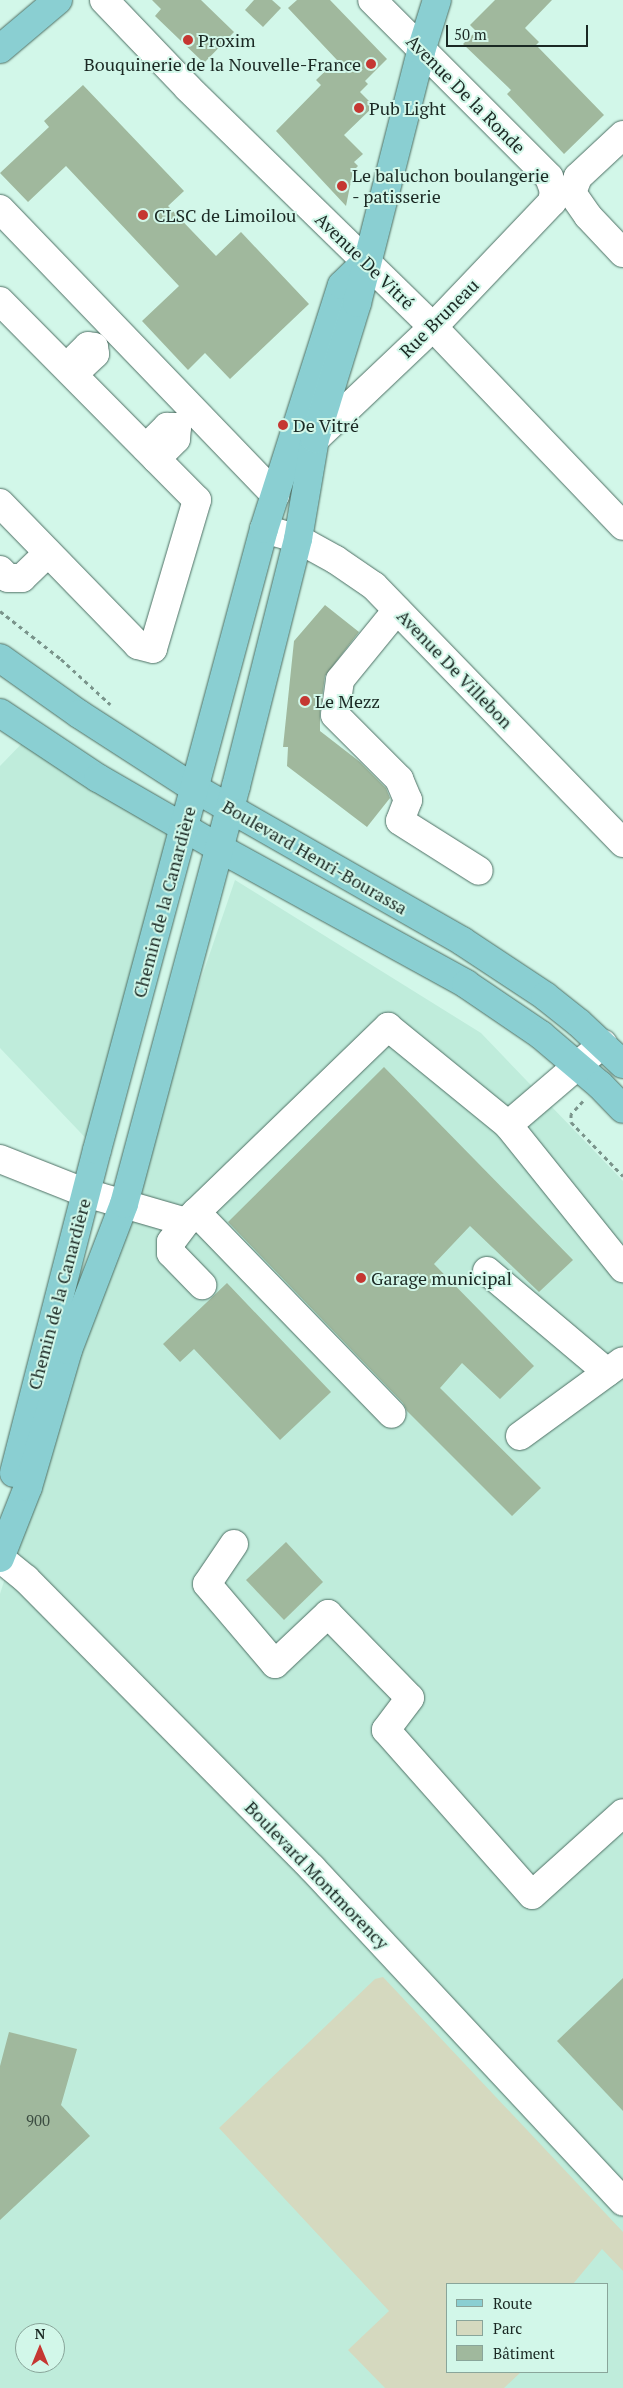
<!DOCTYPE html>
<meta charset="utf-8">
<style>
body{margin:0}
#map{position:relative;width:623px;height:2388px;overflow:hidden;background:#d2f7e9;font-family:"PT Serif",serif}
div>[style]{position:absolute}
.built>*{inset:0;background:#bfecdb}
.green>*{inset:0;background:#d5d9bf}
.building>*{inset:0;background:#a0b89d}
.path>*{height:3px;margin-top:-1.5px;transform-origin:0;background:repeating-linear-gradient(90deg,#7a948b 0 4px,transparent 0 8px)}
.roads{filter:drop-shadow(0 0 1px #4e6f64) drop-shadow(0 0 1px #4e6f64)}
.minor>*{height:28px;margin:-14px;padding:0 14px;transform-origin:14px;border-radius:14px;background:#fff}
.major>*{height:28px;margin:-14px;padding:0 14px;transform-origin:14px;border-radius:14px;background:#8acfd2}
.dots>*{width:14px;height:14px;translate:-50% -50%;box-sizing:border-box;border:2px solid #d2f7e9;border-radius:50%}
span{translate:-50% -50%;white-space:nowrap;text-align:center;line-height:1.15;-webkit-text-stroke:4px #d2f7e9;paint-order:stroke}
.number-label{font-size:15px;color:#3c4d42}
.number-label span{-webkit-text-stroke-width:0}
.poi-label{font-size:18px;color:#1b2924}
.left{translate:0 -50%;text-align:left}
.right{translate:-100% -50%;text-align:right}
.street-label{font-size:18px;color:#1b2924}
.legend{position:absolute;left:446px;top:2283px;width:162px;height:90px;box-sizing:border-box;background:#d2f7e9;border:1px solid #89a59a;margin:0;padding:6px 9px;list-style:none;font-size:15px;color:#1b2924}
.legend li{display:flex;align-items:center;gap:10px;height:25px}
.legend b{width:25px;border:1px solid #89a59a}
.north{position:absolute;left:15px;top:2323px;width:50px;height:50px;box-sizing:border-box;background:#d2f7e9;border:1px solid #89a59a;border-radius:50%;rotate:0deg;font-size:14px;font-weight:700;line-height:20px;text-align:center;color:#1b2924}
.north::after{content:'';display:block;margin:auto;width:18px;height:22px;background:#c53732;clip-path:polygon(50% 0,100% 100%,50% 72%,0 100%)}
.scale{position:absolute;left:446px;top:25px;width:142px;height:22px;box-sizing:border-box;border:2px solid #1b2924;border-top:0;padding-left:6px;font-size:15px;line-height:18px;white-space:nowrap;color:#1b2924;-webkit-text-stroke:4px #d2f7e9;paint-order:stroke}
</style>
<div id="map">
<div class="built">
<i style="clip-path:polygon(30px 735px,184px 827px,97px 1150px,0 1048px,0 766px)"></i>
<i style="clip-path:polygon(evenodd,235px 880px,481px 1033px,623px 1181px,623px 2388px,0 2388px,0 1594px,124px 1204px,235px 880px,447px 2284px,607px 2284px,607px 2372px,447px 2372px,447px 2284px,235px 880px,25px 2333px,55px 2333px,55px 2363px,25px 2363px,25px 2333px)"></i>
</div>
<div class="green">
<i style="clip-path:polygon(383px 1977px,623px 2232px,623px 2271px,602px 2249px,573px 2284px,447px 2284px,447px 2372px,521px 2372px,504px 2388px,385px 2388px,348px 2350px,389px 2311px,219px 2128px,375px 1979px)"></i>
</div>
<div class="building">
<i style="clip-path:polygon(152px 0,201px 0,234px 32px,204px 63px,155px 16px,161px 9px)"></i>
<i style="clip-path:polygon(254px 0,272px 0,281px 8px,263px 27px,245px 10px)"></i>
<i style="clip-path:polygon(297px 0,330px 0,387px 59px,365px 81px,368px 84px,360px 92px,374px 106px,344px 135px,363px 154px,354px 162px,358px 166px,353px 171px,346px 206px,276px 131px,321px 85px,316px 80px,337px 60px,288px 8px)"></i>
<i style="clip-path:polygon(495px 0,552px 0,525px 28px,539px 42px,536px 45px,604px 115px,564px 154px,507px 94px,511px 90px,463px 44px,476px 31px,470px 25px)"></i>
<i style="clip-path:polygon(83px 85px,184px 191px,168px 206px,216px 256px,241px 232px,309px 304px,230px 379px,205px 353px,188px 370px,142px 321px,179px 286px,66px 166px,28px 202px,0 173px,49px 127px,44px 121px)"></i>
<i style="clip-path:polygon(325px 605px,359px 632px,325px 676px,320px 713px,320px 731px,360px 762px,386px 788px,390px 798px,367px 827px,287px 766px,288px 747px,283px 747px,294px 641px)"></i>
<i style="clip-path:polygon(384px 1067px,573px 1260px,539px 1292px,470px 1226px,434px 1264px,534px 1366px,500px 1399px,462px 1363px,440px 1388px,541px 1488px,512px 1516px,407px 1411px,403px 1403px,228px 1222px)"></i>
<i style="clip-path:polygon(227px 1283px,331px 1392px,280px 1440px,194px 1349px,180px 1362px,163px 1344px)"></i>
<i style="clip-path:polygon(286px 1542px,323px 1582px,284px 1620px,246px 1580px)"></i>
<i style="clip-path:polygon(623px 1978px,623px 2111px,557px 2041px)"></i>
<i style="clip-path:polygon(9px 2032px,77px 2049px,61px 2105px,90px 2136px,0 2220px,0 2066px)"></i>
</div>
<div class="path">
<i style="left:0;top:611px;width:78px;rotate:38.2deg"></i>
<i style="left:61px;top:659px;width:67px;rotate:42.6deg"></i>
<i style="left:583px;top:1101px;width:18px;rotate:133deg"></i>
<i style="left:571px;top:1114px;width:8px;rotate:90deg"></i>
<i style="left:571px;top:1122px;width:75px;rotate:46.1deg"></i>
</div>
<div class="roads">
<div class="minor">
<i style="left:104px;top:0;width:122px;rotate:46.3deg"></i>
<i style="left:188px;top:88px;width:342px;rotate:44.3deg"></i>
<i style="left:433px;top:327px;width:275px;rotate:46.3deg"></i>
<i style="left:623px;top:135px;width:62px;rotate:137deg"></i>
<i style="left:578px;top:177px;width:17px;rotate:111deg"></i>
<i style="left:572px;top:193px;width:28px;rotate:55deg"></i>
<i style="left:588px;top:216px;width:51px;rotate:46.6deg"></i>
<i style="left:0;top:209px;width:397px;rotate:46.1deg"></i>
<i style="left:0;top:301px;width:280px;rotate:45.3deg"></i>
<i style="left:197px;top:500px;width:155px;rotate:106.5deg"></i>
<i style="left:153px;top:649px;width:16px;rotate:-165deg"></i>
<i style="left:138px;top:645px;width:198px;rotate:-134.2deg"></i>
<i style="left:88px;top:346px;width:6px;rotate:9deg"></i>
<i style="left:94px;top:347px;width:7px;rotate:82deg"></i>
<i style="left:95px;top:354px;width:18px;rotate:137deg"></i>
<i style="left:82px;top:366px;width:7px;rotate:172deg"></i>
<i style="left:75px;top:367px;width:6px;rotate:-108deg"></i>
<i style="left:73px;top:361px;width:21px;rotate:-45deg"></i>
<i style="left:315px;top:439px;width:163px;rotate:-43.5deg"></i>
<i style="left:433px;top:327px;width:173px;rotate:-46.4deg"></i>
<i style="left:552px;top:202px;width:11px;rotate:-80deg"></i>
<i style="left:554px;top:191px;width:15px;rotate:-110deg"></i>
<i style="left:549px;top:177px;width:250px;rotate:-135deg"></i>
<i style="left:146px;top:448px;width:30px;rotate:-45deg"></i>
<i style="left:167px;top:427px;width:10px"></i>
<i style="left:177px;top:427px;width:12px;rotate:95deg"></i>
<i style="left:176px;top:439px;width:28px;rotate:135deg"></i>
<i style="left:264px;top:529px;width:35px;rotate:16deg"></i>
<i style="left:298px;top:539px;width:43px;rotate:28.9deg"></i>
<i style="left:336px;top:560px;width:46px;rotate:34.4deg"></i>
<i style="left:374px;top:586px;width:358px;rotate:45.9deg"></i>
<i style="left:0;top:570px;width:11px;rotate:45deg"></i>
<i style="left:8px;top:578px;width:14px"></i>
<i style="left:22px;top:578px;width:36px;rotate:-44deg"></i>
<i style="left:397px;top:610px;width:90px;rotate:129.2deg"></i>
<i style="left:340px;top:680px;width:35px;rotate:98deg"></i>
<i style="left:335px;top:715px;width:91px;rotate:45deg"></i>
<i style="left:399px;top:779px;width:23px;rotate:67deg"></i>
<i style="left:408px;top:800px;width:22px;rotate:111deg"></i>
<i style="left:400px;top:821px;width:93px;rotate:32.3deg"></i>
<i style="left:508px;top:1125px;width:125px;rotate:-40.5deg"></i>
<i style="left:0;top:1159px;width:92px;rotate:21.6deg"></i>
<i style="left:86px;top:1193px;width:104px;rotate:16.2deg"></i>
<i style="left:186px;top:1222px;width:281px;rotate:-44deg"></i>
<i style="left:388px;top:1027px;width:155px;rotate:39.2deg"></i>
<i style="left:508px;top:1125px;width:184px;rotate:51.2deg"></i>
<i style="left:196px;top:1212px;width:281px;rotate:45.9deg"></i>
<i style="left:186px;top:1222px;width:25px;rotate:127deg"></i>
<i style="left:171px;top:1242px;width:11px;rotate:90deg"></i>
<i style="left:171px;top:1253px;width:45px;rotate:45.9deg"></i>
<i style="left:487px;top:1271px;width:157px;rotate:40.1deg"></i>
<i style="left:520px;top:1436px;width:127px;rotate:-36.1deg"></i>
<i style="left:234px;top:1544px;width:48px;rotate:124deg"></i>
<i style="left:207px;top:1584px;width:105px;rotate:49.6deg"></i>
<i style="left:275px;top:1664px;width:73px;rotate:-43.3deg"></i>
<i style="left:328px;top:1614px;width:117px;rotate:45.7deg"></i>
<i style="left:410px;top:1698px;width:40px;rotate:127deg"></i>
<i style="left:386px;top:1730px;width:220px;rotate:48.5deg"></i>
<i style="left:532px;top:1895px;width:122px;rotate:-42deg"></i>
<i style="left:0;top:1558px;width:33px;rotate:39deg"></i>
<i style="left:26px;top:1579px;width:407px;rotate:45.3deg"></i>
<i style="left:312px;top:1868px;width:456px;rotate:47deg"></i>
</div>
<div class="major">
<i style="left:0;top:49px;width:76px;rotate:-40.2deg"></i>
<i style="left:0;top:658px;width:97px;rotate:35.3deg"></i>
<i style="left:79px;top:714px;width:137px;rotate:32.8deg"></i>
<i style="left:194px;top:788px;width:309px;rotate:29.7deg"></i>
<i style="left:462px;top:941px;width:100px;rotate:33.5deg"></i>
<i style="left:545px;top:996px;width:43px;rotate:38.5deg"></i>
<i style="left:579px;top:1023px;width:60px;rotate:43deg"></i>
<i style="left:0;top:713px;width:118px;rotate:33.6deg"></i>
<i style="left:98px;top:778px;width:140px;rotate:30deg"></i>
<i style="left:219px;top:848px;width:282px;rotate:28.8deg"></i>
<i style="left:466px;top:984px;width:91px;rotate:34.2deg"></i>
<i style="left:541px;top:1035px;width:77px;rotate:40.3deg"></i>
<i style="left:600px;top:1085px;width:33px;rotate:46deg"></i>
<i style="left:14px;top:1473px;width:333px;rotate:-75.6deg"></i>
<i style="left:97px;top:1150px;width:643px;rotate:-74.95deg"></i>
<i style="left:264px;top:529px;width:256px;rotate:-72.3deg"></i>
<i style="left:342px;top:285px;width:33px;rotate:-44deg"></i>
<i style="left:0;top:1558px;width:76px;rotate:-68.5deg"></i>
<i style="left:28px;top:1487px;width:143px;rotate:-73.7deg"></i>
<i style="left:68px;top:1350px;width:156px;rotate:-69deg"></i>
<i style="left:124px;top:1204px;width:433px;rotate:-75deg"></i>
<i style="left:236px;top:786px;width:255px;rotate:-75.9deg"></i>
<i style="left:298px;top:539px;width:101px;rotate:-80.4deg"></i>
<i style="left:315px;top:439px;width:142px;rotate:-72.8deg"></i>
<i style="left:357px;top:303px;width:260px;rotate:-75.7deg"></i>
<i style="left:421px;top:51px;width:53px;rotate:-72.6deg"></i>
</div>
</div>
<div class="dots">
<i style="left:188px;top:40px;background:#c53732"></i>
<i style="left:371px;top:64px;background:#c53732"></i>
<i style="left:359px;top:108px;background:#c53732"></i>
<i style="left:342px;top:186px;background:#c53732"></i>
<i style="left:143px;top:215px;background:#c53732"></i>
<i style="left:283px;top:425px;background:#c53732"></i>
<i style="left:305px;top:701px;background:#c53732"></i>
<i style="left:361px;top:1278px;background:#c53732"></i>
</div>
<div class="number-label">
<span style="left:38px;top:2121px">900</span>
</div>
<div class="poi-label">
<span class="left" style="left:198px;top:40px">Proxim</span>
<span class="right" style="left:361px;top:64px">Bouquinerie de la Nouvelle-France</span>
<span class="left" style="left:369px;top:108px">Pub Light</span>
<span class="left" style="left:352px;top:186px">Le baluchon boulangerie<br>- patisserie</span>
<span class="left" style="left:154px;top:215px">CLSC de Limoilou</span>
<span class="left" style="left:293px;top:425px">De Vitré</span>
<span class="left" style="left:315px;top:701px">Le Mezz</span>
<span class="left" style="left:371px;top:1278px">Garage municipal</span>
</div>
<div class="street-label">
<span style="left:466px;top:94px;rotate:45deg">Avenue De la Ronde</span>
<span style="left:365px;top:261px;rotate:44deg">Avenue De Vitré</span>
<span style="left:439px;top:318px;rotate:-45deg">Rue Bruneau</span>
<span style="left:455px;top:669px;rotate:46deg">Avenue De Villebon</span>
<span style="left:315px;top:857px;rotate:30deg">Boulevard Henri-Bourassa</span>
<span style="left:164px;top:902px;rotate:-75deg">Chemin de la Canardière</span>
<span style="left:59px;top:1294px;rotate:-75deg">Chemin de la Canardière</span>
<span style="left:317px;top:1875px;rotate:46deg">Boulevard Montmorency</span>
</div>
<ul class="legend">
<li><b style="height:6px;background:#8acfd2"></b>Route</li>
<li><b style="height:14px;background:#d5d9bf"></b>Parc</li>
<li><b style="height:14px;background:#a0b89d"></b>Bâtiment</li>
</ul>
<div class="north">N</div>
<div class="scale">50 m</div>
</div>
